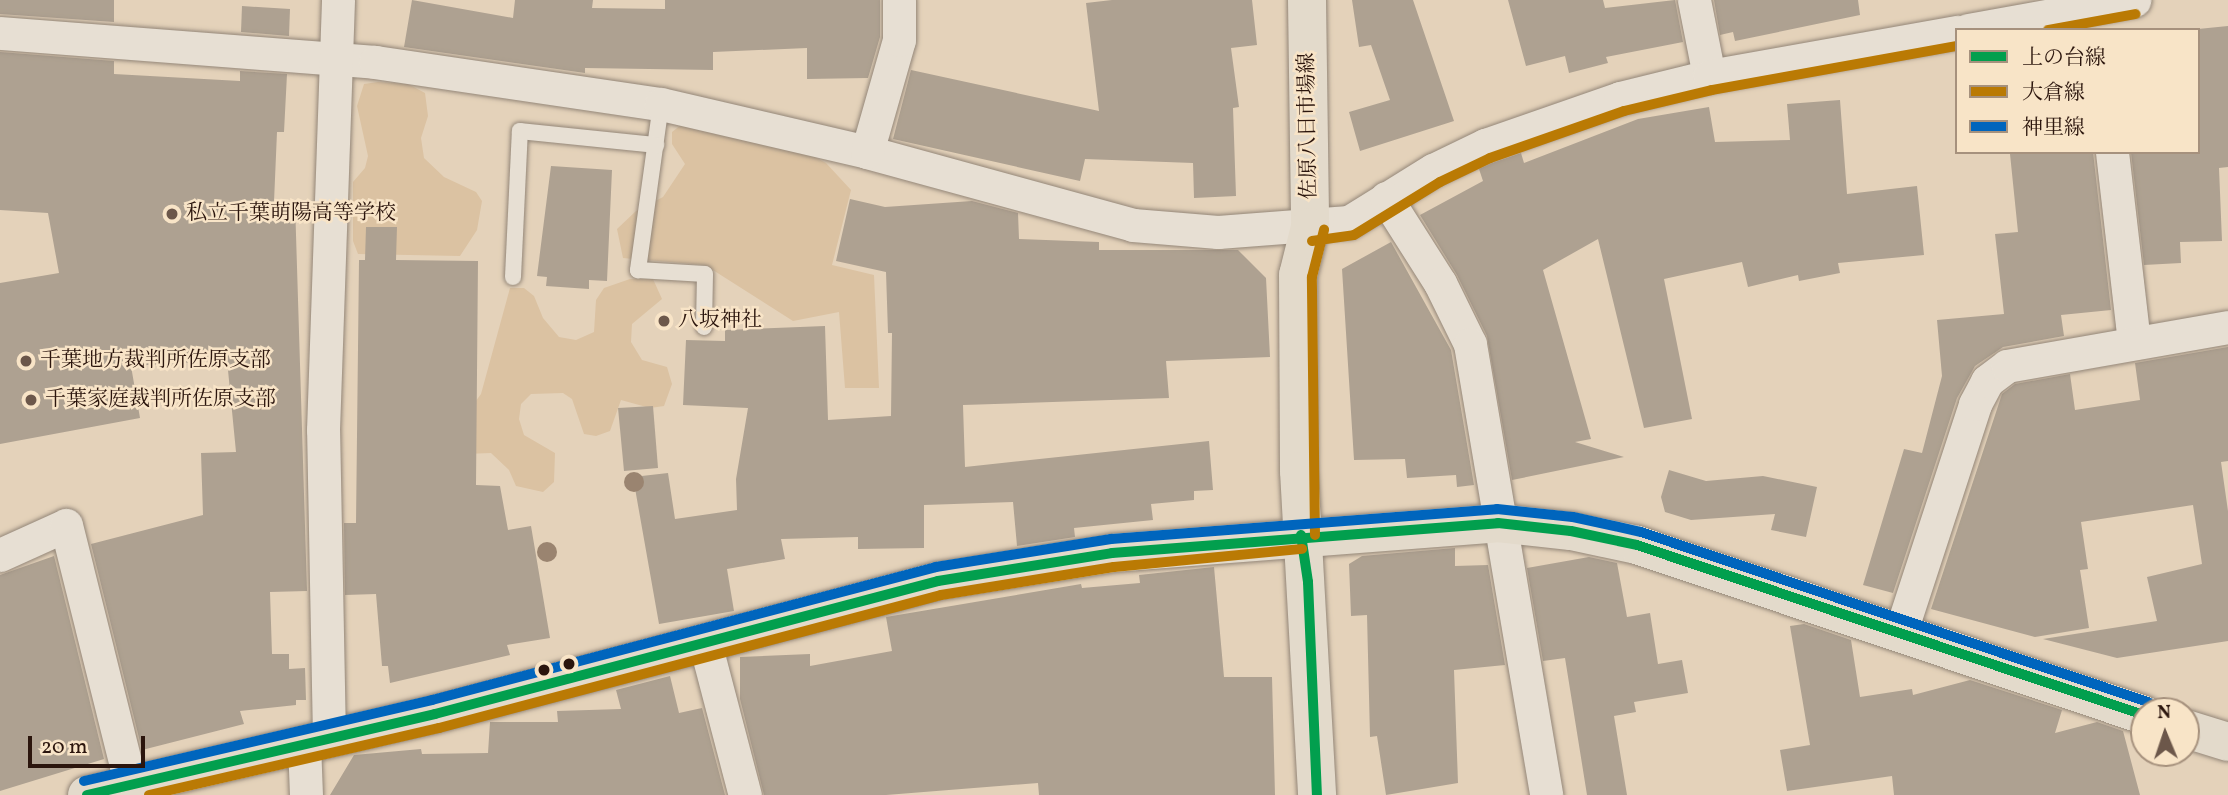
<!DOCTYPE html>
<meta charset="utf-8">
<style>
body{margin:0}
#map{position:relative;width:2228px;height:795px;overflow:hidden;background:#e4d2ba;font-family:Vollkorn,"Noto Serif JP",serif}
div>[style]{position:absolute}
.green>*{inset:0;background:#dbc2a2}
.building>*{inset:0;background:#aea191}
.roads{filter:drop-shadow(0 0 2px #938678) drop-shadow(0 0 2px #938678)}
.lane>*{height:16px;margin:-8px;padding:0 8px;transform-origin:8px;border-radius:8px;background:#e7dfd3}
.street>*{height:33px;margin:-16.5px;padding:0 16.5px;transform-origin:16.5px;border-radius:16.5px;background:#e7dfd3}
.primary>*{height:38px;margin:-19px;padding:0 19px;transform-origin:19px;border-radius:19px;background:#e3dacb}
.bus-1>*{height:10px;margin:-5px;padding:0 5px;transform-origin:5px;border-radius:5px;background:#029f4e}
.bus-2>*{height:10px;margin:-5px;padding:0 5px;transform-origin:5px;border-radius:5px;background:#ba7a04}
.bus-3>*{height:10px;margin:-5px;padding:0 5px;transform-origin:5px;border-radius:5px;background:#0065bd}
.trees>*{width:20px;height:20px;margin:-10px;border-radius:50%;background:#9a8470}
.dots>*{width:19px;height:19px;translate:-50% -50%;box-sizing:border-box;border:4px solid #f8e4c7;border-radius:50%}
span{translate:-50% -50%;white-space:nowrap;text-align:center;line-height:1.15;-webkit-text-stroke:5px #f8e4c7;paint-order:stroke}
.street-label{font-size:21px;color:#2b150d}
.poi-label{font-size:21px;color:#2b150d}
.left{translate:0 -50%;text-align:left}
.legend{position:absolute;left:1955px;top:28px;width:245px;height:126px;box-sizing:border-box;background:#f8e4c7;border:2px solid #a6917d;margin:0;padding:9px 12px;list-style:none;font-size:21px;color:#2b150d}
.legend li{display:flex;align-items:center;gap:14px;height:35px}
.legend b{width:35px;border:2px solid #a6917d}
.north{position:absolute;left:2130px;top:697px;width:70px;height:70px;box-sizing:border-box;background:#f8e4c7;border:2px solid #a6917d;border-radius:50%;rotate:358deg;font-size:19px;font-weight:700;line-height:28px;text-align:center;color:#2b150d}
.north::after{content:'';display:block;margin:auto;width:24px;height:32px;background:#6c574a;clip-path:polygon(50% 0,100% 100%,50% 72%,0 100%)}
.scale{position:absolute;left:28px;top:736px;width:117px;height:32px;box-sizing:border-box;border:4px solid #2b150d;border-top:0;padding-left:9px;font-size:21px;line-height:24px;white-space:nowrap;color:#2b150d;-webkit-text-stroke:5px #f8e4c7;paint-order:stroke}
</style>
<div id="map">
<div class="green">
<i style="clip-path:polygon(378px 82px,408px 84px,425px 93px,428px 116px,421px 138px,424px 158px,444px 177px,476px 192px,482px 201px,477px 230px,460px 256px,358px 254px,353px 241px,353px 182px,365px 168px,368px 156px,357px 106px,364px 84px)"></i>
<i style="clip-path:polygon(681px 125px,800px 149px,826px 163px,851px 190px,832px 265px,874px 275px,879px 388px,845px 388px,839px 312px,793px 321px,705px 265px,623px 258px,617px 229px,636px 211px,663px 197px,685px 164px,672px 144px,672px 132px)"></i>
<i style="clip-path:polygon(630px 279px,653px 279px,662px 299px,632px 324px,631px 342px,642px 360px,667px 367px,672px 384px,664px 406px,650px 408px,621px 400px,610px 431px,596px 436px,584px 434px,572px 399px,563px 393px,531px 394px,521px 404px,519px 419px,524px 435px,555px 453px,554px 482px,543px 492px,516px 486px,509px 470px,491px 453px,465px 454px,464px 417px,481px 394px,510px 288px,524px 288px,534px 296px,543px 318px,559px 337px,576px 340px,594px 332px,596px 300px,604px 288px)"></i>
</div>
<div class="building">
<i style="clip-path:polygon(0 0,114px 0,114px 22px,0 14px)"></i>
<i style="clip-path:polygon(412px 0,513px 18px,515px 0,593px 0,592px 8px,665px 9px,665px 0,880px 0,880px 37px,868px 78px,807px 79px,807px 48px,713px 52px,713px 70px,585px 68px,585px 73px,404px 47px)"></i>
<i style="clip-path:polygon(1112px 0,1252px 0,1257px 45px,1231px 48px,1239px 107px,1233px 108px,1236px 196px,1194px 198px,1193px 163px,1085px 159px,1080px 181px,893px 139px,911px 70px,1099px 111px,1086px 3px)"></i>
<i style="clip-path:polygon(1352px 0,1413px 0,1454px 121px,1360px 151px,1349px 112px,1390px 100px,1371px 45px,1359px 47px)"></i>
<i style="clip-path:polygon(1508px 0,1603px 0,1605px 8px,1675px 0,1683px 42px,1606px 57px,1608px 63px,1569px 73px,1565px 56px,1526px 66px)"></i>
<i style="clip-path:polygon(1714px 0,1858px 0,1860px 15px,1735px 41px,1733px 32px,1720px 35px)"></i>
<i style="clip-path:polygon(242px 6px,290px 9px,289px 36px,241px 32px)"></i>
<i style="clip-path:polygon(2228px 26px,2228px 167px,2219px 168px,2222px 241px,2180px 242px,2181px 263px,2144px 265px,2131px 152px,2198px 152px,2198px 29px)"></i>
<i style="clip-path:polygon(0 52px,114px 61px,114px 74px,240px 81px,240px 71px,287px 74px,284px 132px,277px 132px,274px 202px,295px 202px,307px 591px,270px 592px,272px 654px,289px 654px,289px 669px,305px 668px,306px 700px,296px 700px,296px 705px,240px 711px,244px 724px,142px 750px,91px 544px,203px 515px,201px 453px,236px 452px,227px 360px,131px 366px,140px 418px,0 444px,0 283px,59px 273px,48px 213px,0 210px)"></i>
<i style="clip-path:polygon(1840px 100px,1847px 194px,1917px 186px,1924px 255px,1838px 263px,1840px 273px,1799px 281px,1798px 275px,1748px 287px,1742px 262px,1664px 279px,1692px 419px,1644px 428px,1598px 239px,1543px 270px,1591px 439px,1575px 442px,1624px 457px,1512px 480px,1487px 336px,1457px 275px,1420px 215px,1483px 181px,1479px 169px,1492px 163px,1521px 153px,1524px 163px,1638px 119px,1709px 107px,1715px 142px,1790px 140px,1787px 104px)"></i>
<i style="clip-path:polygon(2093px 152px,2111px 310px,2061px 315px,2064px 336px,2003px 347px,1975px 366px,1957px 398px,1893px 593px,1863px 585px,1904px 449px,1922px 453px,1942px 376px,1937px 320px,2004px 314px,1995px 234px,2018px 232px,2010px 154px)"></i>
<i style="clip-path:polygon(551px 166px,612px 170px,607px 281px,589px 280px,589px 289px,546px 286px,547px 277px,537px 276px)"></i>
<i style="clip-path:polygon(850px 199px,885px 207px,972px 201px,1018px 213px,1019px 239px,1099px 242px,1099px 250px,1238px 250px,1266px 278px,1270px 357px,1166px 361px,1169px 398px,963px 405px,965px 467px,1209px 441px,1213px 490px,1194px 491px,1194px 500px,1151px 504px,1153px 520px,1074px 528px,1075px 537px,1017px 546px,1013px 502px,924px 505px,924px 548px,858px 549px,858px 537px,781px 539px,785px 559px,727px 569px,734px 611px,659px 624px,633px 477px,668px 473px,675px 519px,737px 510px,736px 479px,748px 408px,683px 405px,686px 340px,725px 341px,725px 330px,825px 326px,828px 420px,891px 416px,892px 333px,888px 333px,886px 272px,836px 261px)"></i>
<i style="clip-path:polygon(366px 227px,397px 227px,396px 260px,478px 261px,476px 485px,500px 486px,508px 530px,531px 526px,550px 638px,507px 645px,510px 655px,390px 683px,388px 666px,382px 666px,376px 594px,345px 595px,344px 523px,356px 523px,359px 260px,365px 260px)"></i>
<i style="clip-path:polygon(1391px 242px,1451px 350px,1474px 485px,1457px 487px,1456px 475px,1407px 478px,1405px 459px,1354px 460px,1342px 269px)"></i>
<i style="clip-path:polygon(2228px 347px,2228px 461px,2221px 462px,2228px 511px,2228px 641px,2117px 658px,2043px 639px,2157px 621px,2147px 577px,2202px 564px,2193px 505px,2081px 522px,2088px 569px,2080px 570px,2089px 628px,2035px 637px,1931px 609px,2002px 394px,2015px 384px,2070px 374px,2075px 410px,2140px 400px,2135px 363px)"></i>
<i style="clip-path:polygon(653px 406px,658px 468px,624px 471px,618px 408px)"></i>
<i style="clip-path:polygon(1669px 470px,1706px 481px,1763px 476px,1817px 487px,1806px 537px,1771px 530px,1775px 514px,1691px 520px,1665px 512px,1661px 497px)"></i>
<i style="clip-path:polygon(1455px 548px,1455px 566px,1488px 565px,1505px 665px,1454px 670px,1458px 783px,1386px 795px,1377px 736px,1370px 737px,1367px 615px,1351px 616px,1349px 564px,1362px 556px)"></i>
<i style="clip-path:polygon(54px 556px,104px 759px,0 791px,0 575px)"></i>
<i style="clip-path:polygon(1589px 557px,1617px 563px,1627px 617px,1650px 613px,1658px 664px,1682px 660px,1688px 693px,1634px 702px,1636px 712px,1614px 716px,1627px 795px,1587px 795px,1565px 658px,1543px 661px,1527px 568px)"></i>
<i style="clip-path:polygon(1214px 567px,1224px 677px,1272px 677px,1275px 795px,1039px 795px,1038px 783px,886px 795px,764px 795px,740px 699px,740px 657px,810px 654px,810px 666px,892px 651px,886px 617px,1081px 584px,1082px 588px,1140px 583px,1139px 575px)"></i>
<i style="clip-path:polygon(1804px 624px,1851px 640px,1860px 697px,1912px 689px,1913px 695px,1970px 680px,2062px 710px,2055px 733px,2097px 722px,2123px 731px,2140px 795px,1894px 795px,1892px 776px,1787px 791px,1780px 750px,1810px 745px,1790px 626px)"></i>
<i style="clip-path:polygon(670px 676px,679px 713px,702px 708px,725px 795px,330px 795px,354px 755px,421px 749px,422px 754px,488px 753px,490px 722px,558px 722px,557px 711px,621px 709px,616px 690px)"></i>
</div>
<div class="roads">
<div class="lane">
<i style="left:661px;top:104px;width:168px;rotate:97.9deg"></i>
<i style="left:638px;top:270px;width:67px;rotate:3.4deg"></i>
<i style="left:705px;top:274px;width:53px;rotate:91.1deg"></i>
<i style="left:513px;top:277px;width:146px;rotate:-87.3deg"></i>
<i style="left:520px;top:131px;width:137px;rotate:5.9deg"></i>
</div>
<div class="street">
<i style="left:1694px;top:0;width:77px;rotate:78.8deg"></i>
<i style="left:1968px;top:30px;width:169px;rotate:-10.2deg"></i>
<i style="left:0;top:33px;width:376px;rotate:4.4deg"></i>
<i style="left:375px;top:62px;width:289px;rotate:8.4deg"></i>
<i style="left:661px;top:104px;width:212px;rotate:13.1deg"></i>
<i style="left:867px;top:152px;width:276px;rotate:15.3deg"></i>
<i style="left:1133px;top:225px;width:85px;rotate:4.7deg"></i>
<i style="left:1218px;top:232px;width:131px;rotate:-4.4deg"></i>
<i style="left:1349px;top:222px;width:99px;rotate:-31.8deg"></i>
<i style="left:1433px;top:170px;width:58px;rotate:-25.7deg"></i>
<i style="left:1485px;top:145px;width:143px;rotate:-19.2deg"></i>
<i style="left:1620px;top:98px;width:92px;rotate:-13.9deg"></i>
<i style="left:1709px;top:76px;width:252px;rotate:-10.1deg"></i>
<i style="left:867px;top:152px;width:116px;rotate:-74.1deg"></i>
<i style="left:899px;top:40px;width:40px;rotate:-90deg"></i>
<i style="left:2112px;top:152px;width:192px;rotate:83.4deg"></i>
<i style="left:1386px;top:198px;width:101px;rotate:57.6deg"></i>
<i style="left:1440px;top:283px;width:68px;rotate:63.8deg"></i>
<i style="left:1470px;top:344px;width:457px;rotate:80.4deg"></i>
<i style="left:0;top:555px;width:72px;rotate:-24.4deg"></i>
<i style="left:66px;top:525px;width:265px;rotate:76deg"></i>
<i style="left:1900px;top:634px;width:242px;rotate:-71.9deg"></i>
<i style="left:1975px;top:404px;width:26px;rotate:-62deg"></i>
<i style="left:1987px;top:381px;width:25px;rotate:-37deg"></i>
<i style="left:2007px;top:366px;width:224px;rotate:-10deg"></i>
<i style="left:705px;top:643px;width:157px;rotate:75.3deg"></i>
<i style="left:329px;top:738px;width:308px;rotate:-91.1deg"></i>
<i style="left:323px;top:430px;width:430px;rotate:-88deg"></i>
<i style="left:304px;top:743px;width:52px;rotate:87.8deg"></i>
</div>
<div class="primary">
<i style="left:1307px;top:0;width:227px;rotate:89.2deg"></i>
<i style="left:1310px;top:227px;width:49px;rotate:104deg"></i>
<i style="left:1298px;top:275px;width:196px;rotate:89.7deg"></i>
<i style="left:1299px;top:471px;width:324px;rotate:86.8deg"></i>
<i style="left:2186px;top:729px;width:44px;rotate:17.2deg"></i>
<i style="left:87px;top:795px;width:357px;rotate:-13.1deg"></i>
<i style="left:435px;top:714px;width:520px;rotate:-14.81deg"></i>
<i style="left:938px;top:581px;width:176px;rotate:-9.1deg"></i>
<i style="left:1112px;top:553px;width:387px;rotate:-4.4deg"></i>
<i style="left:1498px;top:523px;width:73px;rotate:6.3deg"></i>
<i style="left:1571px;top:531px;width:67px;rotate:12deg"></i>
<i style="left:1637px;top:545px;width:535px;rotate:18.54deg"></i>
</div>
</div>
<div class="bus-1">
<i style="left:1301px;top:535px;width:48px;rotate:81.5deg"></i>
<i style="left:1308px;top:582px;width:213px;rotate:87.6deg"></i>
<i style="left:87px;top:795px;width:357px;rotate:-13.1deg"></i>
<i style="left:435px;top:714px;width:520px;rotate:-14.81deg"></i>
<i style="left:938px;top:581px;width:176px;rotate:-9.1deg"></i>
<i style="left:1112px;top:553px;width:387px;rotate:-4.4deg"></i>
<i style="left:1498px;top:523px;width:73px;rotate:6.3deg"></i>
<i style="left:1571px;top:531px;width:67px;rotate:12deg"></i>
<i style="left:1637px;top:545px;width:535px;rotate:18.54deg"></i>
</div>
<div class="bus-2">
<i style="left:2048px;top:30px;width:89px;rotate:-10.3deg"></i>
<i style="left:1312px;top:241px;width:42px;rotate:-8.1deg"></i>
<i style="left:1354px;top:235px;width:101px;rotate:-31.6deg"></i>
<i style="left:1440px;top:182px;width:55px;rotate:-25.6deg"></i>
<i style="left:1490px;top:158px;width:142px;rotate:-19.3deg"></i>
<i style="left:1624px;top:111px;width:90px;rotate:-13.4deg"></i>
<i style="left:1712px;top:90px;width:249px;rotate:-10.2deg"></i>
<i style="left:1315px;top:535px;width:258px;rotate:-90.7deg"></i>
<i style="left:1312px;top:277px;width:49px;rotate:-75.7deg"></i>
<i style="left:149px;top:795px;width:298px;rotate:-13deg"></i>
<i style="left:439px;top:728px;width:519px;rotate:-14.84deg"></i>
<i style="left:941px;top:595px;width:175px;rotate:-9.2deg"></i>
<i style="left:1114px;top:567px;width:189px;rotate:-5.5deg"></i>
</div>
<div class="bus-3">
<i style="left:84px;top:781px;width:357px;rotate:-13.1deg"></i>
<i style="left:432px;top:700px;width:521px;rotate:-14.78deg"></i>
<i style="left:936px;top:567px;width:177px;rotate:-9.1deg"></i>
<i style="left:1111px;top:539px;width:387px;rotate:-4.4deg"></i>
<i style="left:1497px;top:509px;width:76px;rotate:6deg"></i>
<i style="left:1573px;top:517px;width:70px;rotate:12.4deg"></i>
<i style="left:1641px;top:532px;width:535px;rotate:18.54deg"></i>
</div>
<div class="trees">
<i style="left:634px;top:482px"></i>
<i style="left:547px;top:552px"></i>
</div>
<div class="dots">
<i style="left:172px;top:214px;background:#6c574a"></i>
<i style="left:664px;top:321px;background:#6c574a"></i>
<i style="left:26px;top:361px;background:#6c574a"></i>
<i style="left:31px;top:400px;background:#6c574a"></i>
<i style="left:569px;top:664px;background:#2b150d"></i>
<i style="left:544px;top:670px;background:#2b150d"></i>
</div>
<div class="street-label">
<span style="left:1309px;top:126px;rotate:-91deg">佐原八日市場線</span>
</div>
<div class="poi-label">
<span class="left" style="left:186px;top:214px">私立千葉萌陽高等学校</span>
<span class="left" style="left:678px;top:321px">八坂神社</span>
<span class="left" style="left:40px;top:361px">千葉地方裁判所佐原支部</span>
<span class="left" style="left:45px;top:400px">千葉家庭裁判所佐原支部</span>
</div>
<ul class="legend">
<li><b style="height:9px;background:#029f4e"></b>上の台線</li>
<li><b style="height:9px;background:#ba7a04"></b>大倉線</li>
<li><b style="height:9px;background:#0065bd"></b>神里線</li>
</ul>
<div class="north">N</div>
<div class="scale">20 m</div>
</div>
